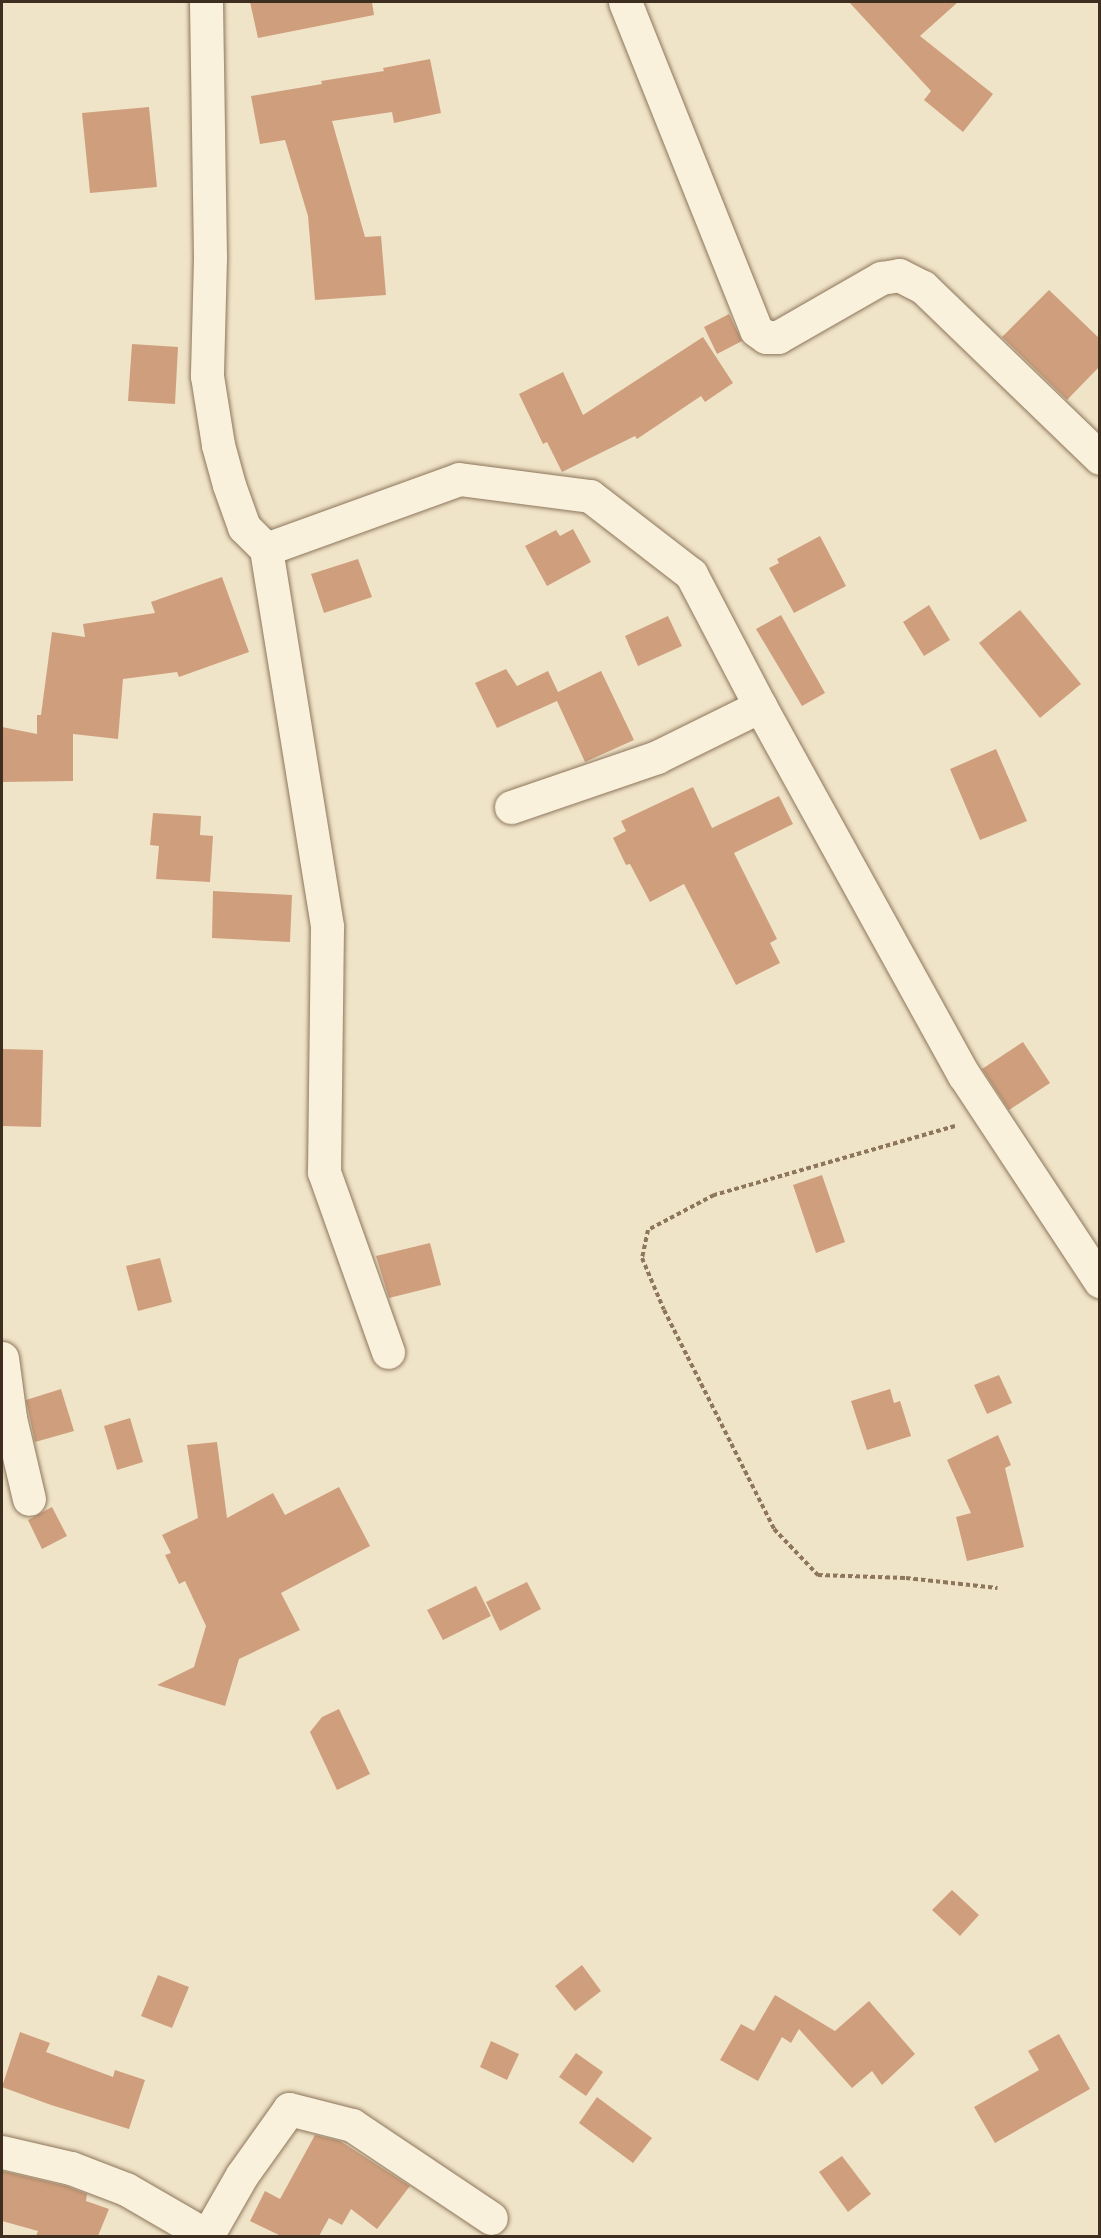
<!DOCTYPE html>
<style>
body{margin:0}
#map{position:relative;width:1101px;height:2238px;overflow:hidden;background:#f0e4c8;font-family:"IBM Plex Serif",serif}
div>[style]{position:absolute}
.building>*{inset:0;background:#cf9f7d}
.path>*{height:4px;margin-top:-2px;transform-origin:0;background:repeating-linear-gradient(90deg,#8d765c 0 4.5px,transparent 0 7.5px)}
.roads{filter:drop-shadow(0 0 2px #8d765c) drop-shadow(0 0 2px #8d765c)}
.minor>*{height:33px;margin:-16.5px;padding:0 16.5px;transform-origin:16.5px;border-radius:16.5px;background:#faf1dc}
span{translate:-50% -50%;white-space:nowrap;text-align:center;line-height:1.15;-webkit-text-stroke:4.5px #f7eed8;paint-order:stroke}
.frame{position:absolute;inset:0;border:3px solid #3d2e20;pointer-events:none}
</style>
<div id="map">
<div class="building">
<i style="clip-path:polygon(250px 2px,372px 2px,374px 15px,258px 38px)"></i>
<i style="clip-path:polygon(849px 2px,958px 2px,920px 36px,993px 94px,963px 132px,924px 100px,931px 91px)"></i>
<i style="clip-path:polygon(430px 59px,441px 113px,394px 123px,392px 112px,332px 121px,365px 237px,381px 236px,386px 295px,315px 300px,308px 216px,285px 140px,260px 144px,251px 96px,322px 84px,321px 81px,384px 71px,383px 68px)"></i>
<i style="clip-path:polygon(149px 107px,157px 187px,90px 193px,82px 113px)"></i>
<i style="clip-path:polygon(1049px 290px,1100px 339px,1100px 366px,1067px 400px,1002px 337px)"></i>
<i style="clip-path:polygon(729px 314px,742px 341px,717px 354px,704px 327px)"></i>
<i style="clip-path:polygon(703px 337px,733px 383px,705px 402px,701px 396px,637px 439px,635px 436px,562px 472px,547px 442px,543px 444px,519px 394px,563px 372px,583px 415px)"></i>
<i style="clip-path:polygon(132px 344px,178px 347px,175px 404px,128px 401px)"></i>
<i style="clip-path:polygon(573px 529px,591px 562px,547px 586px,525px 546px,556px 530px,560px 536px)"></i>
<i style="clip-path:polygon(820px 536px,846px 586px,794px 613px,769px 568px,779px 563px,777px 559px)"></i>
<i style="clip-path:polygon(358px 559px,372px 597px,324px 613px,311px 574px)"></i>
<i style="clip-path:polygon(222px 577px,249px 652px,179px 677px,177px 672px,123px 679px,118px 739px,73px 734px,73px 781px,2px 782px,2px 727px,37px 734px,37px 715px,41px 715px,52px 632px,85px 637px,83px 624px,155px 613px,151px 602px)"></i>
<i style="clip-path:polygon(929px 605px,950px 640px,924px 656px,903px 622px)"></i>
<i style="clip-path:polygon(1020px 610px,1081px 684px,1040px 718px,979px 643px)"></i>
<i style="clip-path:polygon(781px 615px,825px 693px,802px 706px,756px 629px)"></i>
<i style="clip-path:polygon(668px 616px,682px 646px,638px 666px,625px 636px)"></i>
<i style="clip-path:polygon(506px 669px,517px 686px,548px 671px,558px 692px,601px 671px,634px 740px,585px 762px,557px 701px,497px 728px,475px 683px)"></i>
<i style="clip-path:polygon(996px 749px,1027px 821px,980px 840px,950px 769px)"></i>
<i style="clip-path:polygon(693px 787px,712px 828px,779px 796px,793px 824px,734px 853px,777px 939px,770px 943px,780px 963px,736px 985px,684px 884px,650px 902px,630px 864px,626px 865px,613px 838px,626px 831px,621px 821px)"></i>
<i style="clip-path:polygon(153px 813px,201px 816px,200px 835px,213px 836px,210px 882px,156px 879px,159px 846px,150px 845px)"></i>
<i style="clip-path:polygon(213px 891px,292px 895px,290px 942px,212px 938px)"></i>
<i style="clip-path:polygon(1023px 1042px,1050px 1083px,1009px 1110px,982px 1069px)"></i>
<i style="clip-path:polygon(2px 1049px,43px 1050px,41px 1127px,2px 1126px)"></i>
<i style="clip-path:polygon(822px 1175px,845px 1242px,816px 1253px,793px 1185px)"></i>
<i style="clip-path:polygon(430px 1243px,441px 1285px,389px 1298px,376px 1256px)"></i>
<i style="clip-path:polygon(160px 1258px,172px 1302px,138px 1311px,126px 1266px)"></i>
<i style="clip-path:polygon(999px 1375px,1012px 1403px,987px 1414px,974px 1385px)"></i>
<i style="clip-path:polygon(61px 1389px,74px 1431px,35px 1442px,26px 1400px)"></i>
<i style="clip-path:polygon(890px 1389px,894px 1403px,900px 1401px,911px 1436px,867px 1450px,851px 1401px)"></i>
<i style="clip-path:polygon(130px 1418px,143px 1462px,117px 1470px,104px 1426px)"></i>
<i style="clip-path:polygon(998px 1435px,1011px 1465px,1005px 1468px,1024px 1547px,967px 1561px,956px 1517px,971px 1513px,947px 1460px)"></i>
<i style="clip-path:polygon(217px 1442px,227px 1518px,273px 1493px,285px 1515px,339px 1487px,370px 1546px,281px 1593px,300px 1630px,239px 1659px,225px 1706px,157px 1685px,194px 1667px,206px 1626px,185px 1581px,179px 1584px,165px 1555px,171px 1553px,162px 1535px,198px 1518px,187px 1445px)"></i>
<i style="clip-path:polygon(52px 1507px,67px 1536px,42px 1549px,28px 1520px)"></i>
<i style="clip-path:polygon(527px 1582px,541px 1609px,500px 1631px,486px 1602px)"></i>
<i style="clip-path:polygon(476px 1586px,491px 1616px,443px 1640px,427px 1610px)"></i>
<i style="clip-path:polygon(339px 1709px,370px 1774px,337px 1790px,310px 1732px,322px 1717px)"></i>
<i style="clip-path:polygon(952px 1890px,979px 1915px,960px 1936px,932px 1910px)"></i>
<i style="clip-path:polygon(582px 1965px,601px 1991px,575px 2011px,555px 1986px)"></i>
<i style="clip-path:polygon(158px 1975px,189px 1987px,172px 2028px,141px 2016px)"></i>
<i style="clip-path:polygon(775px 1995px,835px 2031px,869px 2001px,915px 2054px,882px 2085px,872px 2071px,852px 2088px,799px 2029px,791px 2043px,782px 2037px,758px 2081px,720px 2060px,741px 2024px,754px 2031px)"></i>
<i style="clip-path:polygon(20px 2032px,50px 2043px,46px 2052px,113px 2077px,115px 2070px,145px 2080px,129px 2129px,51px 2105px,2px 2087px)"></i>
<i style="clip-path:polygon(1059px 2034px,1090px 2089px,995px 2143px,974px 2107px,1039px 2070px,1028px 2051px)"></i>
<i style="clip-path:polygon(491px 2041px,519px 2054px,507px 2080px,480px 2067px)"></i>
<i style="clip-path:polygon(576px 2053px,603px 2072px,586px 2096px,559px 2077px)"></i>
<i style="clip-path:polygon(597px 2097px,652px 2138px,633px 2163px,579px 2123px)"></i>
<i style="clip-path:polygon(315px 2135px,340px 2141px,410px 2186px,377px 2229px,351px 2209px,342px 2225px,329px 2218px,319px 2236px,281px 2236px,250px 2221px,265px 2191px,280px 2199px)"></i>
<i style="clip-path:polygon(842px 2156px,871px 2194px,848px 2212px,819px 2172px)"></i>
<i style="clip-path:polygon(2px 2171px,66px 2186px,87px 2194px,86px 2201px,109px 2209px,98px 2236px,36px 2236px,38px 2231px,2px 2221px)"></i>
</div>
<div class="path">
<i style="left:955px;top:1126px;width:251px;rotate:164deg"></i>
<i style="left:714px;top:1195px;width:75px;rotate:152.1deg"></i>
<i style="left:648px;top:1230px;width:29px;rotate:102deg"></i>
<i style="left:642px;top:1258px;width:56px;rotate:67.1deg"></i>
<i style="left:664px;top:1310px;width:245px;rotate:63.3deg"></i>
<i style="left:774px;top:1529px;width:64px;rotate:46.3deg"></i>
<i style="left:818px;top:1575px;width:88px;rotate:2deg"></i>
<i style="left:906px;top:1578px;width:92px;rotate:6.3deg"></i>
</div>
<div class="roads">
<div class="minor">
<i style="left:206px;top:2px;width:256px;rotate:89.1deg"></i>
<i style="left:210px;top:258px;width:118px;rotate:91.5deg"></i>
<i style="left:207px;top:376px;width:70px;rotate:80.9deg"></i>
<i style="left:218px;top:445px;width:41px;rotate:74.6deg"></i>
<i style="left:229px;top:485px;width:45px;rotate:70.3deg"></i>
<i style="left:244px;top:527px;width:31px;rotate:45deg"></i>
<i style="left:266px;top:549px;width:383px;rotate:80.8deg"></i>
<i style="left:327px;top:927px;width:245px;rotate:90.7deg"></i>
<i style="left:324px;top:1172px;width:191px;rotate:70.4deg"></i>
<i style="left:625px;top:2px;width:353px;rotate:68.2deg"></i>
<i style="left:756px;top:330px;width:12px;rotate:35deg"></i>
<i style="left:766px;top:337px;width:12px"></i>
<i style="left:778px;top:337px;width:119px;rotate:-29.8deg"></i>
<i style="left:881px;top:278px;width:18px;rotate:-9deg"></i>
<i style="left:899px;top:275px;width:27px;rotate:27deg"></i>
<i style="left:923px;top:287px;width:246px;rotate:44deg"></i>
<i style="left:266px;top:549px;width:205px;rotate:-19.9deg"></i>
<i style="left:459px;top:479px;width:132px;rotate:7.4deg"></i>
<i style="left:590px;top:496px;width:128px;rotate:37.7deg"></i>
<i style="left:691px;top:574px;width:149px;rotate:62.4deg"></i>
<i style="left:760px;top:706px;width:422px;rotate:61.1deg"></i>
<i style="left:964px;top:1075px;width:247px;rotate:56.6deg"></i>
<i style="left:511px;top:807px;width:154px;rotate:-18.9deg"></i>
<i style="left:657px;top:757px;width:115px;rotate:-26.3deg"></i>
<i style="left:2px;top:1358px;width:61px;rotate:82.4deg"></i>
<i style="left:10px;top:1418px;width:83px;rotate:76.8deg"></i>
<i style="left:2px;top:2152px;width:71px;rotate:13.1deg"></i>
<i style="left:71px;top:2168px;width:59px;rotate:20.9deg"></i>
<i style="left:126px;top:2189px;width:94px;rotate:30.1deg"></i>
<i style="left:207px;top:2236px;width:70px;rotate:-60.2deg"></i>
<i style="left:242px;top:2175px;width:81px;rotate:-54.5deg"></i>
<i style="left:289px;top:2109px;width:65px;rotate:14.3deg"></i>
<i style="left:352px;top:2125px;width:167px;rotate:33.8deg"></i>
</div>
</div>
<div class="frame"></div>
</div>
